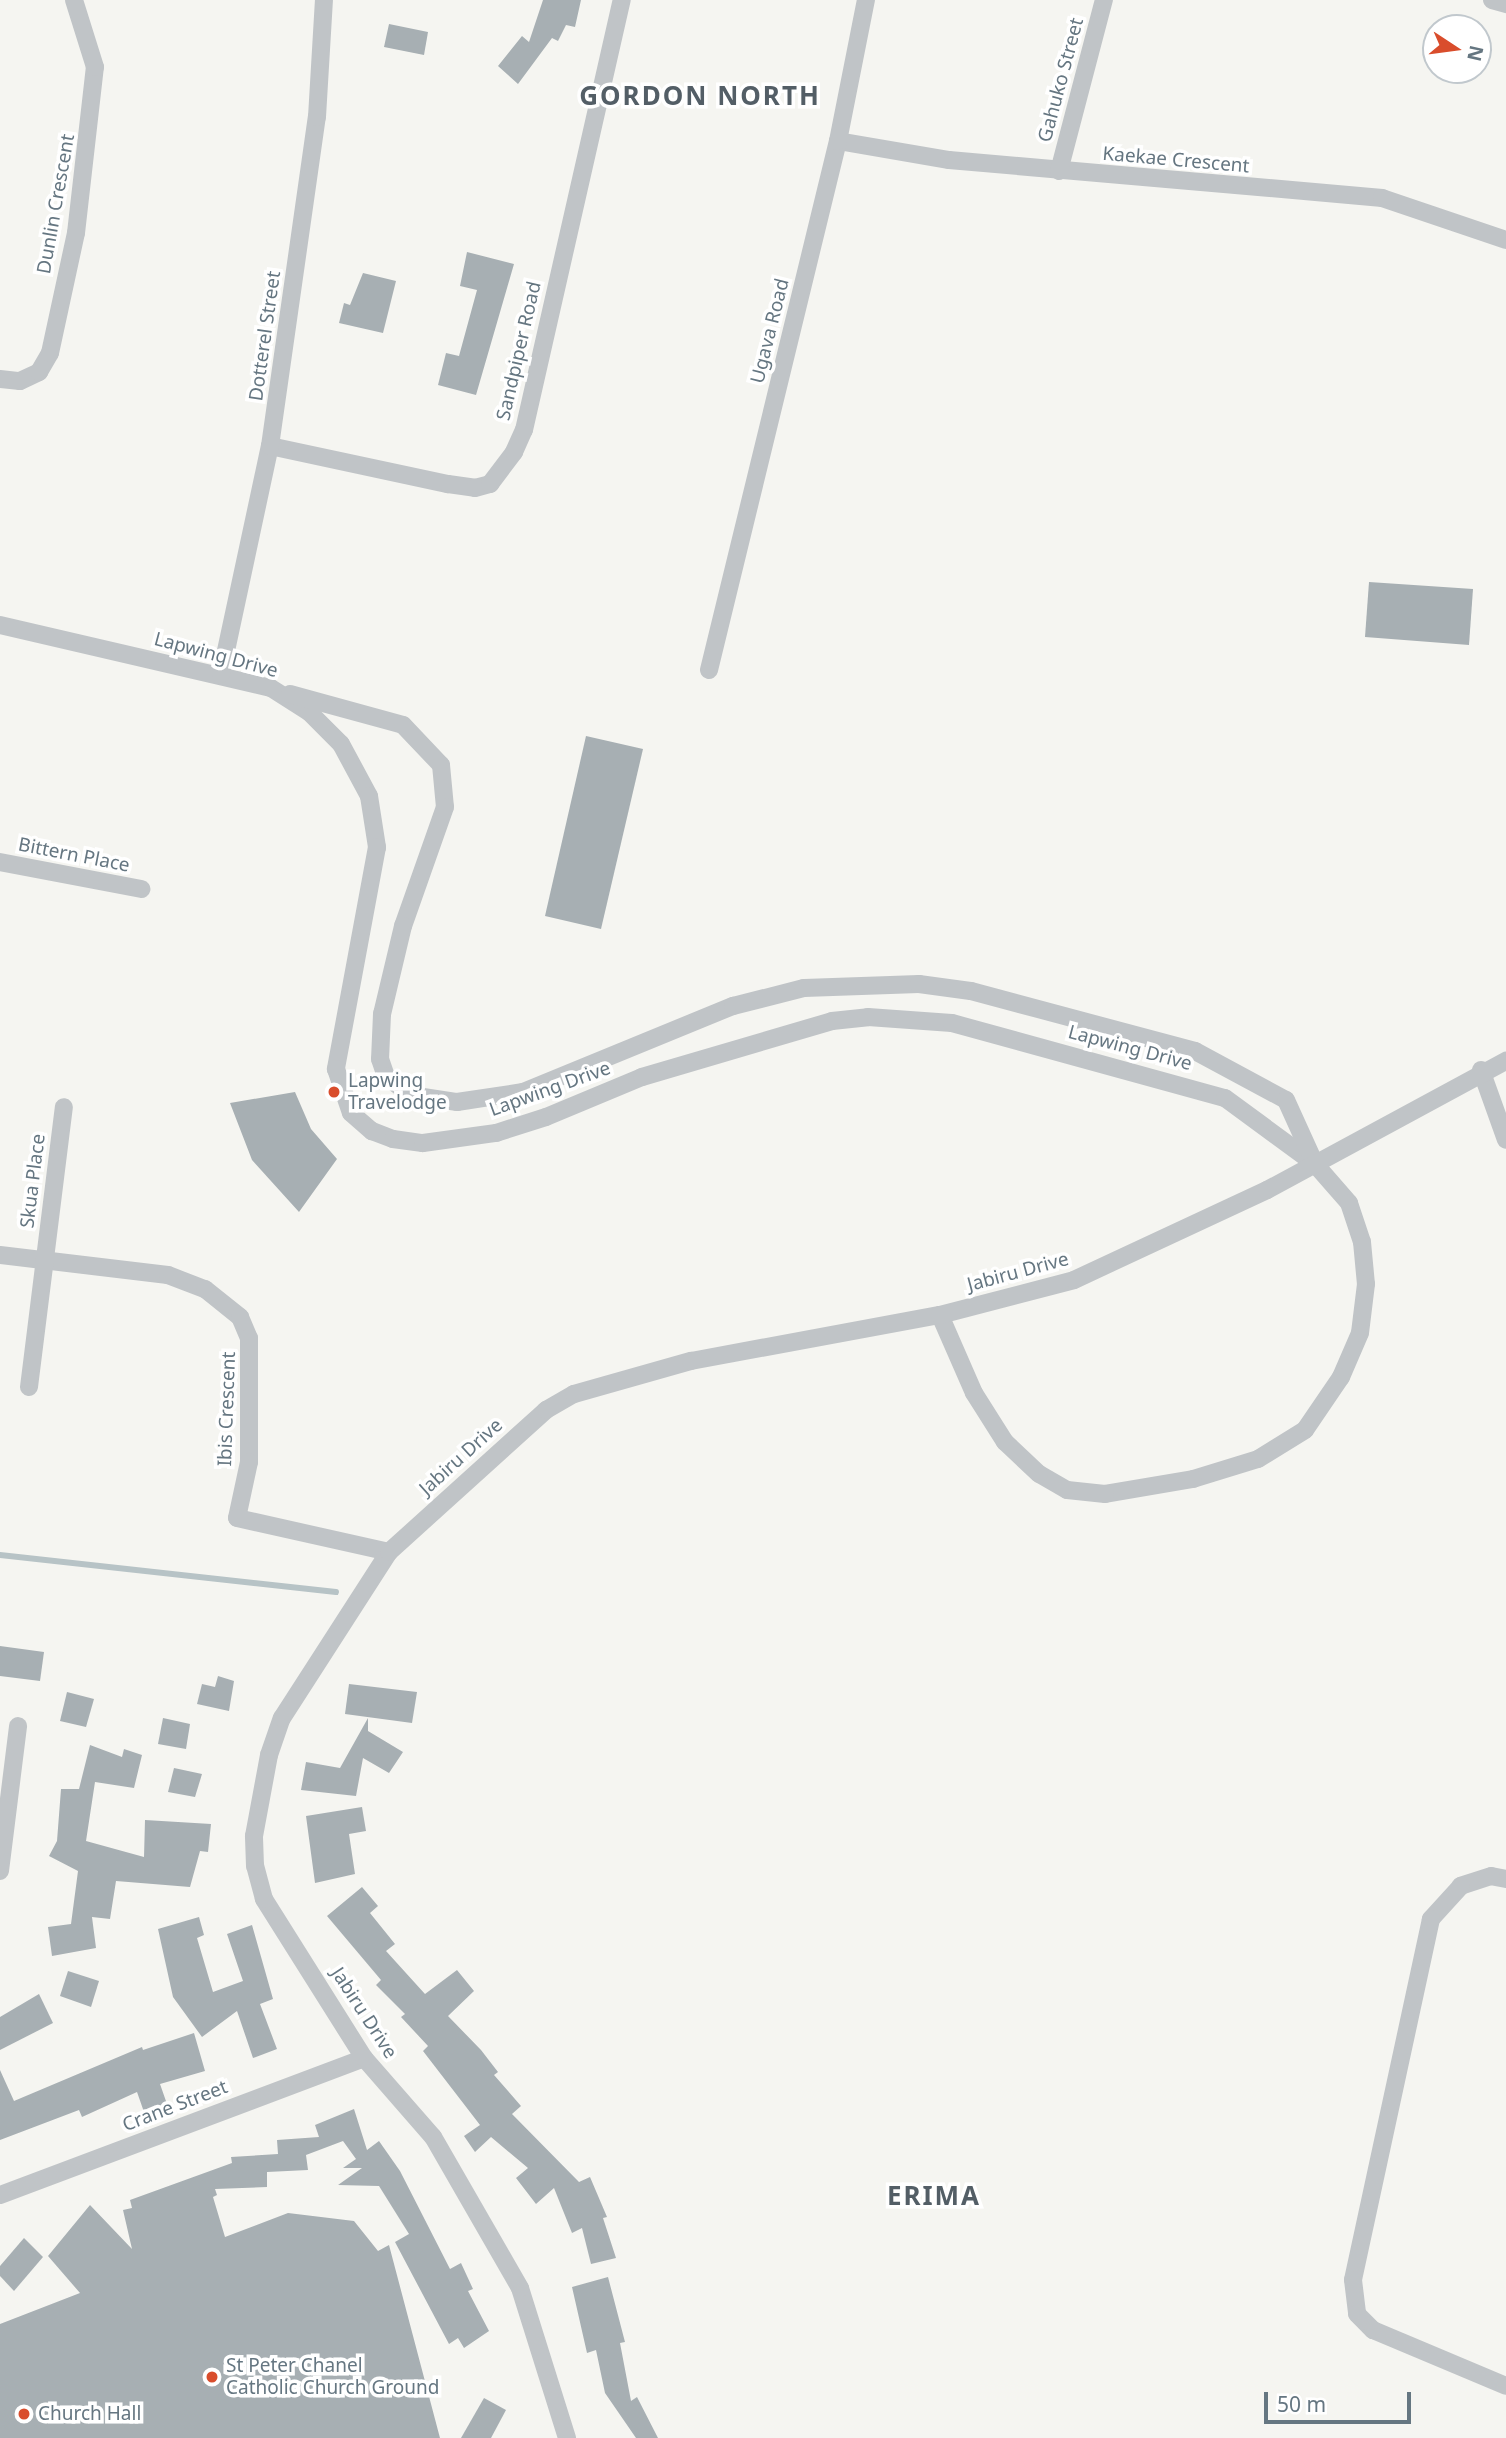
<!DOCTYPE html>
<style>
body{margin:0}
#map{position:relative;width:1506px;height:2438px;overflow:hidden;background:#f5f5f1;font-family:"Noto Sans",sans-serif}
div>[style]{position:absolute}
.stream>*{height:6px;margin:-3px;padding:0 3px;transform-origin:3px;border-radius:3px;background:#b7c3c6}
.building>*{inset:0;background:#a7afb3}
.minor>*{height:18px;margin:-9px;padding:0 9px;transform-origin:9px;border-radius:9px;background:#c0c4c7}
.dots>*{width:19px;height:19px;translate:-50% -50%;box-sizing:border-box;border:4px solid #fff;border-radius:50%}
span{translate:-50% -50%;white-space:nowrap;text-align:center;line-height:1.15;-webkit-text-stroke:7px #fff;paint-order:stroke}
.street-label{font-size:19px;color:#657681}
.poi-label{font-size:19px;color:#657681}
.left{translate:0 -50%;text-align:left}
.district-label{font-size:26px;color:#535e66;font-weight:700;letter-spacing:2px}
.north{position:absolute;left:1422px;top:14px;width:70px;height:70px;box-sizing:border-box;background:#fff;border:2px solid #c1c8cd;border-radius:50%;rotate:103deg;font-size:19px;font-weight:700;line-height:28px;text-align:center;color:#657681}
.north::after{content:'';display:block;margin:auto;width:24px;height:32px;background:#d94d2c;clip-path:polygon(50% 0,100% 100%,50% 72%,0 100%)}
.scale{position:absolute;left:1264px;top:2392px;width:147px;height:32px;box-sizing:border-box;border:4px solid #657681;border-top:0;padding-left:9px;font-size:21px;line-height:24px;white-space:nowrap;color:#657681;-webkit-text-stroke:5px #fff;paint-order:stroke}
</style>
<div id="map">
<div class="stream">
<i style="left:0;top:1555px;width:338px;rotate:6.3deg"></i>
</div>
<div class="building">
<i style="clip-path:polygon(543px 0,581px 0,575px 27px,566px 25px,558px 41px,552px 38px,518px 84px,498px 66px,522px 36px,529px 42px)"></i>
<i style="clip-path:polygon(389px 24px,428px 32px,424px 55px,384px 47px)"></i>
<i style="clip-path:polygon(467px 252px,514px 264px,476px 395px,438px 385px,446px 353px,459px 356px,477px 290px,460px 286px)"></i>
<i style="clip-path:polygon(363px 273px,396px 281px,383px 333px,339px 323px,344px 303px,350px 305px)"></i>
<i style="clip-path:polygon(1369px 582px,1473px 589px,1469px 645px,1365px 637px)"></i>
<i style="clip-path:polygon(586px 736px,643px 749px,601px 929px,545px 916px)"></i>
<i style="clip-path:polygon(295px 1092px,311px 1129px,337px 1159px,299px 1212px,252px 1160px,230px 1103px)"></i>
<i style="clip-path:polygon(0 1646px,44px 1652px,40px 1681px,0 1676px)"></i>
<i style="clip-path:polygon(218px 1676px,234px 1681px,229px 1711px,197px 1704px,202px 1684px,215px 1687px)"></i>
<i style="clip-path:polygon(349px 1684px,417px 1692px,412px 1723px,345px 1714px)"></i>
<i style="clip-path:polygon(67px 1692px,94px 1699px,86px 1727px,60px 1721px)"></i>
<i style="clip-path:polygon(163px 1718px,190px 1724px,186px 1749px,158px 1744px)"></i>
<i style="clip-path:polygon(368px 1718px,368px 1731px,403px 1752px,389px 1773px,363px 1758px,356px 1796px,301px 1790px,306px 1762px,340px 1768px)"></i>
<i style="clip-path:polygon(90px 1745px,122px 1757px,124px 1749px,142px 1755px,134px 1788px,95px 1782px,86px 1841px,144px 1857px,145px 1820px,211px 1824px,208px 1852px,200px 1851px,190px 1887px,116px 1881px,110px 1919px,92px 1917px,96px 1948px,52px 1956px,48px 1927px,71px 1924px,78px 1871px,49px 1856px,57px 1841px,61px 1789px,79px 1789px)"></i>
<i style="clip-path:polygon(174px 1768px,202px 1774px,195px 1797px,168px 1792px)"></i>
<i style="clip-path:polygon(362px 1807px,366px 1831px,349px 1834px,355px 1874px,315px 1883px,306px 1816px)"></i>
<i style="clip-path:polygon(362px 1887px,378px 1906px,370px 1913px,395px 1944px,386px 1951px,425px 1994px,457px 1970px,474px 1991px,448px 2016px,481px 2050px,498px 2072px,494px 2075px,521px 2106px,512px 2114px,579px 2182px,590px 2177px,607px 2217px,603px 2218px,616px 2258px,591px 2264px,582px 2228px,572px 2233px,554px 2188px,536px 2204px,516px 2178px,528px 2168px,491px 2137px,475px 2152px,464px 2136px,480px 2125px,423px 2051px,428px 2046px,401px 2017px,405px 2014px,376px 1985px,381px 1980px,327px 1916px)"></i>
<i style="clip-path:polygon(199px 1917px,204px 1935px,197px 1938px,213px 1992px,243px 1981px,227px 1934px,252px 1925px,273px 1999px,260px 2004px,277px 2049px,253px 2058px,237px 2011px,202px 2037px,173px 1997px,158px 1929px)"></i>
<i style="clip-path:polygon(68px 1971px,99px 1981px,91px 2007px,60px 1996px)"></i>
<i style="clip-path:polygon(39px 1994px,53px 2023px,0 2050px,0 2017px)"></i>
<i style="clip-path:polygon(194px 2033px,205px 2071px,160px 2084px,167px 2104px,144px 2112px,137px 2092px,82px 2117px,79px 2110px,0 2140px,0 2070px,14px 2101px,142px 2047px,143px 2050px)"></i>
<i style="clip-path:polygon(354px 2109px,367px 2150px,379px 2141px,400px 2171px,450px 2269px,461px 2263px,473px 2289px,468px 2291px,489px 2331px,464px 2348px,458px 2338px,449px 2344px,395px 2242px,409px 2234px,379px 2186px,338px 2185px,362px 2168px,343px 2168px,356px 2159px,343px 2141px,306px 2155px,308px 2170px,267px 2172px,267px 2187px,215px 2189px,217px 2195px,213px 2197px,225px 2237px,288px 2213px,354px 2221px,378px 2251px,389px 2245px,440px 2438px,0 2438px,0 2324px,80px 2293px,48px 2256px,90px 2205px,132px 2249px,123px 2210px,132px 2208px,130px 2200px,232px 2163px,231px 2157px,278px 2154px,277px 2140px,319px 2137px,315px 2125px)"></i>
<i style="clip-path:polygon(24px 2238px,43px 2257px,14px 2291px,0 2276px,0 2266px)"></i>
<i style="clip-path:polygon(608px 2277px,625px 2342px,620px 2343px,631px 2401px,637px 2397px,658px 2438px,636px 2438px,605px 2393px,596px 2350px,587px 2353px,572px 2287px)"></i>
<i style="clip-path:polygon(484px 2398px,506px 2410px,491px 2438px,461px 2438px)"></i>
</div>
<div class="minor">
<i style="left:1492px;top:0;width:15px;rotate:16deg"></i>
<i style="left:838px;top:141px;width:113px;rotate:9.7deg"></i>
<i style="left:949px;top:160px;width:435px;rotate:5deg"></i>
<i style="left:1382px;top:198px;width:131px;rotate:18.7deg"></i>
<i style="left:1059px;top:171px;width:177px;rotate:-75.3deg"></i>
<i style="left:0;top:379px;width:20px;rotate:6deg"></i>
<i style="left:20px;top:381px;width:21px;rotate:-25deg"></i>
<i style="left:39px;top:372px;width:22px;rotate:-60deg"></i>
<i style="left:50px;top:353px;width:123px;rotate:-77.8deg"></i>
<i style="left:76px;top:233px;width:167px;rotate:-83.5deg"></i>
<i style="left:95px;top:67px;width:70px;rotate:-107.4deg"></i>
<i style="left:270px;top:446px;width:182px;rotate:12.1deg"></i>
<i style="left:448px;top:484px;width:27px;rotate:8deg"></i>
<i style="left:475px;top:488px;width:16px;rotate:-15deg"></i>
<i style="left:490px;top:484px;width:40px;rotate:-53deg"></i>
<i style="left:514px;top:452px;width:24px;rotate:-66deg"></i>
<i style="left:524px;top:430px;width:441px;rotate:-77.2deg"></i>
<i style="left:0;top:625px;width:278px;rotate:13.1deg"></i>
<i style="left:271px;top:688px;width:45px;rotate:32.3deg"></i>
<i style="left:309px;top:712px;width:45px;rotate:45deg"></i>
<i style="left:341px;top:744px;width:59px;rotate:61.7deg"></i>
<i style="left:369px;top:796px;width:52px;rotate:81.1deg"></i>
<i style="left:377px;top:847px;width:226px;rotate:100.5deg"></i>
<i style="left:336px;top:1069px;width:46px;rotate:71.2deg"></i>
<i style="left:351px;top:1113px;width:28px;rotate:41deg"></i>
<i style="left:372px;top:1131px;width:22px;rotate:21deg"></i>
<i style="left:393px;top:1139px;width:30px;rotate:8deg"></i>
<i style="left:423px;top:1143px;width:74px;rotate:-7.8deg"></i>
<i style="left:496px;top:1133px;width:52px;rotate:-17.7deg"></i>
<i style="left:546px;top:1117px;width:104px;rotate:-22.6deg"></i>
<i style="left:642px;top:1077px;width:198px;rotate:-16.4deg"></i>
<i style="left:832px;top:1021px;width:36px;rotate:-6deg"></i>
<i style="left:868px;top:1017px;width:84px;rotate:4.1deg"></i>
<i style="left:952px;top:1023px;width:283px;rotate:15.4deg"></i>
<i style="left:1225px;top:1098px;width:112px;rotate:36.3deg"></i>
<i style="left:1315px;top:1164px;width:52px;rotate:48.9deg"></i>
<i style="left:1349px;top:1203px;width:41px;rotate:71.6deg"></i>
<i style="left:1362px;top:1242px;width:42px;rotate:84.6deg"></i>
<i style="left:1366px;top:1284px;width:49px;rotate:97deg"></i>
<i style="left:1360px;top:1333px;width:48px;rotate:113.4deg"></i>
<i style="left:1341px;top:1377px;width:64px;rotate:124.2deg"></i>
<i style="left:1305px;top:1430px;width:55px;rotate:148.3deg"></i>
<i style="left:1258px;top:1459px;width:68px;rotate:162.9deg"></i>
<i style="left:1193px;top:1479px;width:89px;rotate:170.3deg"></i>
<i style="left:1105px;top:1494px;width:38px;rotate:-174deg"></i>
<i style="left:1067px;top:1490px;width:32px;rotate:-150deg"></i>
<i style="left:1039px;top:1474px;width:47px;rotate:-136.7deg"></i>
<i style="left:1005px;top:1442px;width:58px;rotate:-122.3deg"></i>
<i style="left:974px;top:1393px;width:85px;rotate:-113.6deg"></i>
<i style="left:709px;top:670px;width:545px;rotate:-76.3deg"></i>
<i style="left:838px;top:141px;width:144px;rotate:-78.8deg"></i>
<i style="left:221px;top:674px;width:233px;rotate:-77.9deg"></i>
<i style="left:270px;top:446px;width:332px;rotate:-81.9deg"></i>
<i style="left:317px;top:117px;width:117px;rotate:-86.6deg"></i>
<i style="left:290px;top:694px;width:117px;rotate:15.3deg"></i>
<i style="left:403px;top:725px;width:55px;rotate:46.5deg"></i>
<i style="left:441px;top:765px;width:42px;rotate:84.6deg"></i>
<i style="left:445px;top:807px;width:126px;rotate:109.4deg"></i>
<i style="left:403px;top:926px;width:90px;rotate:103.4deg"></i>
<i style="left:382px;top:1014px;width:45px;rotate:92.5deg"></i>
<i style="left:380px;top:1059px;width:18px;rotate:71deg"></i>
<i style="left:386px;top:1076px;width:31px;rotate:38deg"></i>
<i style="left:410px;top:1095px;width:48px;rotate:8.5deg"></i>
<i style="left:457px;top:1102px;width:67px;rotate:-8.6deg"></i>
<i style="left:523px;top:1092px;width:227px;rotate:-22.3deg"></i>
<i style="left:733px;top:1006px;width:73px;rotate:-14.2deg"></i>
<i style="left:804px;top:988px;width:115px;rotate:-2deg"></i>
<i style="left:919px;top:984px;width:52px;rotate:7.7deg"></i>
<i style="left:971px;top:991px;width:232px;rotate:15deg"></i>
<i style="left:1195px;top:1051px;width:103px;rotate:28.3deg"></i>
<i style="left:1286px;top:1100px;width:70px;rotate:65.6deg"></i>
<i style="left:0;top:862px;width:144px;rotate:10.8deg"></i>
<i style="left:1481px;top:1070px;width:74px;rotate:70.3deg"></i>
<i style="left:0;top:1255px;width:169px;rotate:6.8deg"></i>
<i style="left:168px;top:1275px;width:40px;rotate:21deg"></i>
<i style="left:205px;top:1289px;width:45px;rotate:38.7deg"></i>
<i style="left:240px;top:1317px;width:23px;rotate:67deg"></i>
<i style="left:249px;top:1338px;width:124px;rotate:90deg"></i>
<i style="left:249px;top:1462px;width:57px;rotate:102.1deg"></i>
<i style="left:237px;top:1518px;width:156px;rotate:12.6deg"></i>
<i style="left:29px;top:1387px;width:282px;rotate:-82.9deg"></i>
<i style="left:0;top:1871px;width:146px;rotate:-82.9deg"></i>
<i style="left:1506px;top:1879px;width:15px;rotate:-169deg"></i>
<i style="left:1491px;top:1876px;width:32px;rotate:162deg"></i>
<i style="left:1461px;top:1886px;width:45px;rotate:132.3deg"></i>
<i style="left:1431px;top:1919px;width:369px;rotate:102.2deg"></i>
<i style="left:1353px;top:2280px;width:34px;rotate:83deg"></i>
<i style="left:1357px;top:2314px;width:23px;rotate:45deg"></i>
<i style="left:1373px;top:2330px;width:144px;rotate:22.8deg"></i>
<i style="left:0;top:2195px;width:389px;rotate:-20.6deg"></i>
<i style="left:567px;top:2438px;width:157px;rotate:-107.4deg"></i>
<i style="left:520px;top:2288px;width:174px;rotate:-119.9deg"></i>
<i style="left:433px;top:2137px;width:105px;rotate:-131.1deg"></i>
<i style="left:364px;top:2058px;width:188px;rotate:-122.2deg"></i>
<i style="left:264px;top:1899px;width:34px;rotate:-105deg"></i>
<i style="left:255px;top:1866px;width:30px;rotate:-92deg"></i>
<i style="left:254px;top:1836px;width:82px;rotate:-79.5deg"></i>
<i style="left:269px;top:1755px;width:39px;rotate:-71deg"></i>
<i style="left:282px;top:1718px;width:197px;rotate:-57.2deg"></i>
<i style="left:389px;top:1552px;width:212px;rotate:-42.1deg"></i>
<i style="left:546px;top:1410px;width:32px;rotate:-30deg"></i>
<i style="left:574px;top:1394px;width:122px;rotate:-15.8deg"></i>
<i style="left:691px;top:1361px;width:253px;rotate:-10.5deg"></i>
<i style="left:940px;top:1315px;width:138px;rotate:-14.6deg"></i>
<i style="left:1074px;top:1280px;width:213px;rotate:-25deg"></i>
<i style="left:1267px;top:1190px;width:272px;rotate:-28.4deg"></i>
</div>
<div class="dots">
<i style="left:334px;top:1092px;background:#d94d2c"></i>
<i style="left:212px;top:2377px;background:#d94d2c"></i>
<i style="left:24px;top:2414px;background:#d94d2c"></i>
</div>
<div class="street-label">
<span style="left:1061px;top:80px;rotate:-75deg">Gahuko Street</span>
<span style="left:1176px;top:160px;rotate:5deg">Kaekae Crescent</span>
<span style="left:56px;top:204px;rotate:-80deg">Dunlin Crescent</span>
<span style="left:770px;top:331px;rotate:-76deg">Ugava Road</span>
<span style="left:265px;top:336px;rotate:-82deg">Dotterel Street</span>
<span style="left:519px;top:351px;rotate:-77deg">Sandpiper Road</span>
<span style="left:216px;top:655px;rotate:15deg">Lapwing Drive</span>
<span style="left:74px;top:855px;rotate:11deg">Bittern Place</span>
<span style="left:1130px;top:1048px;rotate:15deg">Lapwing Drive</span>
<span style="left:550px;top:1089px;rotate:-20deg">Lapwing Drive</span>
<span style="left:33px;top:1181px;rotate:-83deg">Skua Place</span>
<span style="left:1018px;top:1272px;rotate:-15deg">Jabiru Drive</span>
<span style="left:227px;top:1409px;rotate:-88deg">Ibis Crescent</span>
<span style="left:461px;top:1457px;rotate:-42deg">Jabiru Drive</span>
<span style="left:364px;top:2013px;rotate:57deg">Jabiru Drive</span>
<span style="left:175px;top:2106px;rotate:-21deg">Crane Street</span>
</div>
<div class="poi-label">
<span class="left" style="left:348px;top:1092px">Lapwing<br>Travelodge</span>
<span class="left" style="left:226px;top:2377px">St Peter Chanel<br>Catholic Church Ground</span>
<span class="left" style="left:38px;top:2414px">Church Hall</span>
</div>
<div class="district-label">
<span style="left:700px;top:96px">GORDON NORTH</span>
<span style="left:934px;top:2196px">ERIMA</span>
</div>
<div class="north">N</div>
<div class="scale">50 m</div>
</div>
